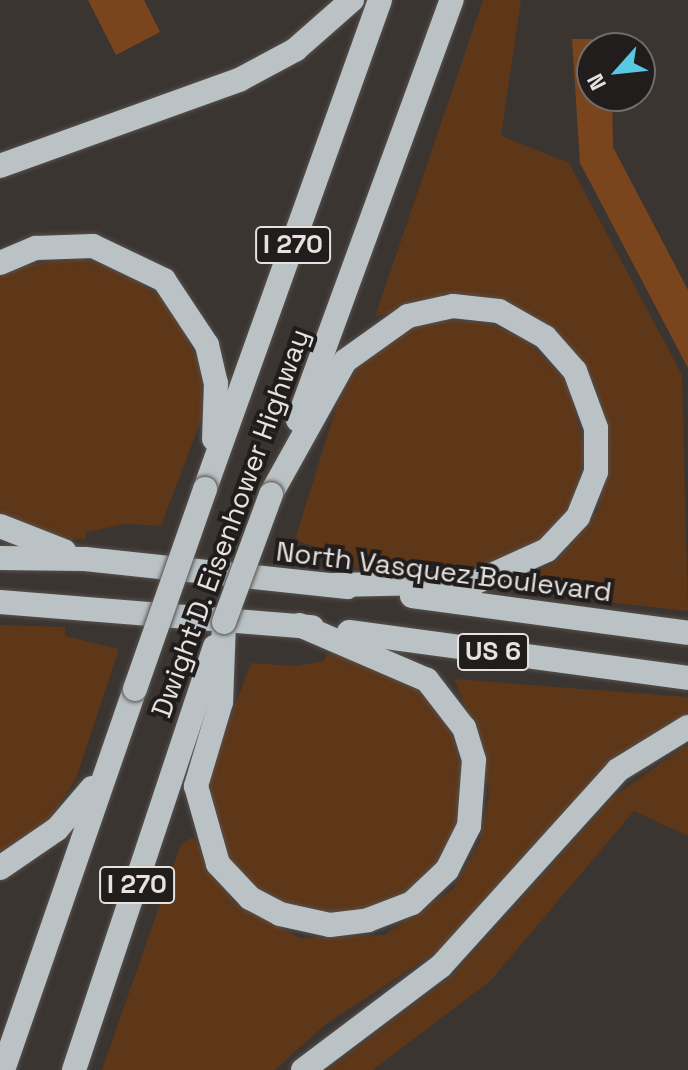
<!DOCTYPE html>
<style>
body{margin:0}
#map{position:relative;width:688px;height:1070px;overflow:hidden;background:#3b3531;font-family:"Space Grotesk",sans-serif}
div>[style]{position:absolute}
.green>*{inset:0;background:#5e3618}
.building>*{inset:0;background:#7a451c}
.roads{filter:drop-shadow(0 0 2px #56514d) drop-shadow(0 0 2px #56514d)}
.highway>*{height:24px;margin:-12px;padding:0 12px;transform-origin:12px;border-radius:12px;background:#bac2c5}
.bridges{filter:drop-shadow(0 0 2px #56514d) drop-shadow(0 0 2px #56514d)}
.highway-bridge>*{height:24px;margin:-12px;padding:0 12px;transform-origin:12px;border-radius:12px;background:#bac2c5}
span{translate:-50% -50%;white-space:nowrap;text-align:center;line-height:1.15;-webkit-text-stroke:8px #201d1c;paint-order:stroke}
.shield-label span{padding:2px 6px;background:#201d1c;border:2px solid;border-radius:6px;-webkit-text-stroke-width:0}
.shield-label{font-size:26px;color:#e6e2e0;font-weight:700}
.street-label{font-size:28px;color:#e6e2e0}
.north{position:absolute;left:576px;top:32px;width:80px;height:80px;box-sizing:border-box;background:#201d1c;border:2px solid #6f6c6a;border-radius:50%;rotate:243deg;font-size:22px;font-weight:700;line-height:32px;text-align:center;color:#e6e2e0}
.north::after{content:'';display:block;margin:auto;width:28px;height:36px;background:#58c9e3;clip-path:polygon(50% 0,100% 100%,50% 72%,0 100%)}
</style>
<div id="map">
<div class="green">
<i style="clip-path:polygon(483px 0,521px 0,501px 136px,569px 163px,682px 375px,688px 611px,496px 590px,554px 563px,598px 511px,609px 444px,596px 386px,560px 336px,518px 309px,433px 299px,375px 317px)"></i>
<i style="clip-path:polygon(80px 259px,115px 267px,170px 303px,201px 368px,203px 415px,161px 526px,126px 524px,86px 532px,85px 539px,61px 539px,0 519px,0 276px,31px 264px)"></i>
<i style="clip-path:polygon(441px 319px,486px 323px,522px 336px,568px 382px,585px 453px,571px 507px,537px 549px,494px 573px,427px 578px,345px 566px,346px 558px,295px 540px,338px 401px,362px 360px,407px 327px)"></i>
<i style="clip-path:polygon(0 625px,65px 627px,65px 636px,119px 649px,76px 779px,45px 827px,0 858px)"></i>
<i style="clip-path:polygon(326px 654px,353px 658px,421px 690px,451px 729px,465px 780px,451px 848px,418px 889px,353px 917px,297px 912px,254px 888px,227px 856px,209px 802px,211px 770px,251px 663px,296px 666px,324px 661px)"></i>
<i style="clip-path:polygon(454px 679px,688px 697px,688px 718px,607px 766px,441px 949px,326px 1024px,275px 1070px,102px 1070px,181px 844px,193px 837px,234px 903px,300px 938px,384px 935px,453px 889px,480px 841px,489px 793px,481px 746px)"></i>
<i style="clip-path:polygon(688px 744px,688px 836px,634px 811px,491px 980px,373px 1070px,327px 1070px,452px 976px,612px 798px)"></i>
</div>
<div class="building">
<i style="clip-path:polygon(88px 0,144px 0,160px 32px,116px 55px)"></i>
<i style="clip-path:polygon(572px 39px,592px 39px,592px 96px,612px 96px,613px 147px,688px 290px,688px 368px,580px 163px)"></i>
</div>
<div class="roads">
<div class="highway">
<i style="left:0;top:166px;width:254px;rotate:-19.8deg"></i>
<i style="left:239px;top:80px;width:64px;rotate:-28.2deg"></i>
<i style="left:295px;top:50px;width:76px;rotate:-41.3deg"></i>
<i style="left:0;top:263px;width:39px;rotate:-23deg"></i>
<i style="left:36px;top:248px;width:57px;rotate:-2deg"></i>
<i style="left:93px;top:246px;width:79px;rotate:25.6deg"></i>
<i style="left:164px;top:280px;width:78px;rotate:56.5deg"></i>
<i style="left:207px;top:345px;width:39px;rotate:77deg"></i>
<i style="left:216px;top:383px;width:56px;rotate:92deg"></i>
<i style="left:298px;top:420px;width:447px;rotate:-69.9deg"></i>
<i style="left:205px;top:489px;width:519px;rotate:-70.31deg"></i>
<i style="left:271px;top:494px;width:152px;rotate:-60.9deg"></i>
<i style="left:345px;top:361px;width:77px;rotate:-35.5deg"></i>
<i style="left:408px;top:316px;width:46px;rotate:-12.5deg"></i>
<i style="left:453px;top:306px;width:46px;rotate:6.2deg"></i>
<i style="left:499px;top:311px;width:53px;rotate:29.5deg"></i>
<i style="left:545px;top:337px;width:45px;rotate:48.6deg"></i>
<i style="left:575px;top:371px;width:61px;rotate:69.8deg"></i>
<i style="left:596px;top:428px;width:44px;rotate:90deg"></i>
<i style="left:596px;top:472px;width:48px;rotate:111.8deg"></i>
<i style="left:578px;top:517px;width:45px;rotate:133.2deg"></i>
<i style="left:547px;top:550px;width:78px;rotate:155.7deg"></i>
<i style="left:476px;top:582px;width:142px;rotate:178.8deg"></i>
<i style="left:0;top:526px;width:69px;rotate:21.3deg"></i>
<i style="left:0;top:558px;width:85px;rotate:0.7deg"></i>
<i style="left:85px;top:559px;width:264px;rotate:6.1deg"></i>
<i style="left:412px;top:596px;width:278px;rotate:7.6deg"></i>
<i style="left:0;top:602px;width:313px;rotate:4.6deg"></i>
<i style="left:224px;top:622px;width:80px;rotate:92.1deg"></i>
<i style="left:221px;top:702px;width:88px;rotate:106.6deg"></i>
<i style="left:196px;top:786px;width:81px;rotate:74.2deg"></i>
<i style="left:218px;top:864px;width:47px;rotate:46.7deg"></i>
<i style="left:250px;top:898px;width:34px;rotate:28deg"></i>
<i style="left:280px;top:914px;width:51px;rotate:12.4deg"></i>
<i style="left:330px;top:925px;width:38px;rotate:-7deg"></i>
<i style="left:368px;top:920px;width:47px;rotate:-21.1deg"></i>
<i style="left:412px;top:903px;width:48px;rotate:-43.3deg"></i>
<i style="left:447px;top:870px;width:49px;rotate:-63.4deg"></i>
<i style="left:469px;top:826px;width:66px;rotate:-85.7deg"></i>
<i style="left:474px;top:760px;width:34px;rotate:-107deg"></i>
<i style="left:464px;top:728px;width:61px;rotate:-127.6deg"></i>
<i style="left:427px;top:680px;width:139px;rotate:-156.7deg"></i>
<i style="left:349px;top:632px;width:342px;rotate:7.7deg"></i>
<i style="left:0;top:868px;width:69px;rotate:-34.4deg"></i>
<i style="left:57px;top:829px;width:54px;rotate:-49.5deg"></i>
<i style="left:3px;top:1070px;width:403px;rotate:-70.9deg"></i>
<i style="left:74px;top:1070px;width:446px;rotate:-71.6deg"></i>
<i style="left:303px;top:1070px;width:173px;rotate:-37deg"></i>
<i style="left:441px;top:966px;width:264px;rotate:-47.9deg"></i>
<i style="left:618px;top:770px;width:82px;rotate:-31.6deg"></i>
</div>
</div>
<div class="bridges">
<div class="highway-bridge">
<i style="left:224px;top:622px;width:136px;rotate:-69.8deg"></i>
<i style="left:135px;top:689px;width:212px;rotate:-70.7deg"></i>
</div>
</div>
<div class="shield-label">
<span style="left:293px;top:245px">I 270</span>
<span style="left:493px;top:652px">US 6</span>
<span style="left:137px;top:885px">I 270</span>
</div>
<div class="street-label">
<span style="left:230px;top:523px;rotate:-70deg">Dwight D. Eisenhower Highway</span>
<span style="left:444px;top:571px;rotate:7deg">North Vasquez Boulevard</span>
</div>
<div class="north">N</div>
</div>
